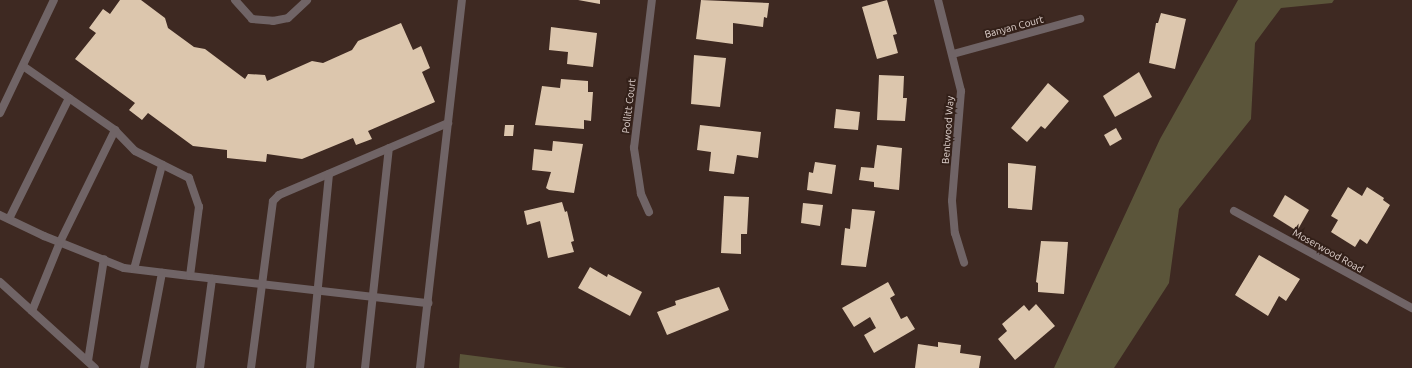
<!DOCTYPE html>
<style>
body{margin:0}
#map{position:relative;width:1412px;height:368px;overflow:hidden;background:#3e2922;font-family:Ubuntu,sans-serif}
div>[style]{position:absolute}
.forest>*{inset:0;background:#5b553a}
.building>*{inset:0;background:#dcc6ad}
.service>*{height:8px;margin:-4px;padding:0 4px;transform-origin:4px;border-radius:4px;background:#706466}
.minor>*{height:8px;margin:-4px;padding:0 4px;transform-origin:4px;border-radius:4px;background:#706466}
span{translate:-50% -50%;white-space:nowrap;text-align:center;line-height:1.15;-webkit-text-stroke:4px #332019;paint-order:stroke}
.street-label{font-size:10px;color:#e1d3cf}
</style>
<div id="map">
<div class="forest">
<i style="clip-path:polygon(1238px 0,1334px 0,1332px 3px,1281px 8px,1255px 43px,1251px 119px,1179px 209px,1169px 283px,1114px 368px,1054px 368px,1160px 139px)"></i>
<i style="clip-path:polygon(460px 354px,567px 368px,459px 368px)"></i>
</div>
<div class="building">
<i style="clip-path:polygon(120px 0,141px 0,165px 18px,168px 28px,194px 47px,205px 49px,245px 79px,248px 74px,265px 75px,267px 81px,312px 61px,323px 63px,352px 50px,358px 41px,401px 23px,413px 50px,421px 46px,430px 68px,422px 72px,435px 102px,368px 131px,372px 139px,356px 145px,353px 138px,302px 159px,267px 154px,266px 162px,227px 158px,227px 150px,193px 146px,148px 113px,142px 120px,129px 110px,135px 103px,75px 59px,96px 33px,89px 28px,103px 9px,110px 14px)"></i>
<i style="clip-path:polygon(578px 0,600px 0,600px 4px)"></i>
<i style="clip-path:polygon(701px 0,769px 3px,767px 18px,764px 17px,763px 27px,733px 23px,733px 44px,696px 39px)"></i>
<i style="clip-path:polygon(887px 0,897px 34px,893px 35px,898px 53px,877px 59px,862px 7px)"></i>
<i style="clip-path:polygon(1161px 13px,1186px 19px,1175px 69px,1149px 63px,1156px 23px,1158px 23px)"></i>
<i style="clip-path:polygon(551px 27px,597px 33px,593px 67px,567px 64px,568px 52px,549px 50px)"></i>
<i style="clip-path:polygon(694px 55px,726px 58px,720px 107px,691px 104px)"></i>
<i style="clip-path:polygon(1139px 72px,1152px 97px,1115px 117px,1103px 96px)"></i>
<i style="clip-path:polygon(879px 75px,904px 76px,903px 98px,907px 98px,905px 121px,877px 120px)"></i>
<i style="clip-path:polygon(561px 79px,588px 81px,588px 92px,593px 92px,591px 121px,584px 120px,584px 129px,535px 125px,542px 86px,560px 88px)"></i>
<i style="clip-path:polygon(1048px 83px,1069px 101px,1045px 129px,1041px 126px,1027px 142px,1011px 128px)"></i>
<i style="clip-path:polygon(836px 109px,860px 112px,858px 130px,834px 128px)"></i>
<i style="clip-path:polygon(505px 125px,514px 125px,513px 136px,504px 136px)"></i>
<i style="clip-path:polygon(700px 125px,761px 132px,758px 158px,737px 155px,734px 174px,709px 171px,711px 152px,697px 150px)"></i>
<i style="clip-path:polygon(1116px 128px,1122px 139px,1110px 146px,1104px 135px)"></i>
<i style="clip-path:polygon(553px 141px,583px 144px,574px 193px,549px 190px,546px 188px,551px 172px,532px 170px,534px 149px,552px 151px)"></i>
<i style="clip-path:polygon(877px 145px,902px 148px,899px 190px,874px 187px,874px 182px,859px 180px,861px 167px,874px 168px)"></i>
<i style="clip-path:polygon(815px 162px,836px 165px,832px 194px,807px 190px,809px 172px,813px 173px)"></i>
<i style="clip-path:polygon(1008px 163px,1036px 166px,1032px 210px,1008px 208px)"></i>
<i style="clip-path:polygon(1348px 187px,1362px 196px,1367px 187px,1384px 198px,1383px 200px,1390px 205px,1367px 244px,1360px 239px,1355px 247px,1331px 232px,1338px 220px,1331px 216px)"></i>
<i style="clip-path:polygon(1285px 195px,1309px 210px,1297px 231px,1273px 216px)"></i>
<i style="clip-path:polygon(724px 196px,749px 197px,747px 234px,741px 234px,741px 254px,721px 253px)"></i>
<i style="clip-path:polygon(562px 202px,565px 212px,567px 211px,574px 241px,571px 242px,574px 252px,548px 258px,540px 221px,527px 225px,524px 211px)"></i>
<i style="clip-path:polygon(803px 203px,823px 205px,820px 226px,801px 223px)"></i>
<i style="clip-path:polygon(852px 209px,875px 211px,866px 267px,841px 265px,845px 228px,850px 229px)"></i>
<i style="clip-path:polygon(1041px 241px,1068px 242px,1064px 294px,1038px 292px,1038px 283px,1036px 282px)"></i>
<i style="clip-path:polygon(1259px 255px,1300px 279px,1286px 301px,1279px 296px,1268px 316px,1235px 295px)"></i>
<i style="clip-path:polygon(590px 267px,607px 277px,608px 274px,642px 292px,630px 316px,578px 288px)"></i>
<i style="clip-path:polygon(888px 282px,895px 295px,890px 298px,901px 319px,907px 316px,915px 329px,874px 353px,864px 335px,876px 328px,870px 317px,854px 327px,842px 308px)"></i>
<i style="clip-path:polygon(719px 287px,729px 310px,667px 335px,657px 312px,676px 305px,675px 301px)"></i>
<i style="clip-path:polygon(1036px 304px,1055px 326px,1015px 360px,998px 339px,1007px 331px,1002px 324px,1024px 305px,1029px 311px)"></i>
<i style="clip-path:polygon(938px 342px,961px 345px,960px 353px,981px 356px,979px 368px,915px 368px,918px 344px,938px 347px)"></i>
</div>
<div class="service">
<i style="left:235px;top:0;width:25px;rotate:48deg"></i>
<i style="left:252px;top:19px;width:21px;rotate:5deg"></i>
<i style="left:273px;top:21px;width:15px;rotate:-11deg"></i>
<i style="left:288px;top:18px;width:26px;rotate:-43deg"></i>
<i style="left:0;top:113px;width:125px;rotate:-64.5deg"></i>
<i style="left:0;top:215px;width:49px;rotate:25.5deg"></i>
<i style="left:44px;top:236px;width:86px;rotate:21.8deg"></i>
<i style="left:124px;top:268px;width:66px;rotate:6.9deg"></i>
<i style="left:190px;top:276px;width:70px;rotate:-82.6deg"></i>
<i style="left:199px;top:207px;width:31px;rotate:-109deg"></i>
<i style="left:189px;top:178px;width:60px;rotate:-153.4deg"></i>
<i style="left:135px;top:151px;width:29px;rotate:-134deg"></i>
<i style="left:115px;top:130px;width:112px;rotate:-145.2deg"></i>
<i style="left:9px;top:219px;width:135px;rotate:-63.6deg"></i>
<i style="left:134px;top:269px;width:108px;rotate:-74.9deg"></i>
<i style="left:190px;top:276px;width:240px;rotate:6.5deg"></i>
<i style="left:0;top:282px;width:128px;rotate:42.2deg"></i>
<i style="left:32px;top:311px;width:74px;rotate:-67.9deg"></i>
<i style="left:60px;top:242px;width:125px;rotate:-63.8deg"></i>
<i style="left:88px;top:361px;width:103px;rotate:-81.1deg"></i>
<i style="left:144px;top:368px;width:97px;rotate:-79.3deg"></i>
<i style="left:200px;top:368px;width:90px;rotate:-82.3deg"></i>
<i style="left:251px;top:368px;width:168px;rotate:-82.5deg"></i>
<i style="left:273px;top:201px;width:8px;rotate:-45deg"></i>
<i style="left:279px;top:195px;width:184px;rotate:-23.1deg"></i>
<i style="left:310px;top:368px;width:195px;rotate:-84.4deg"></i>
<i style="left:365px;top:368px;width:221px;rotate:-83.8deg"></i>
<i style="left:420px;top:368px;width:370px;rotate:-83.5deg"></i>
</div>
<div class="minor">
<i style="left:938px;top:0;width:94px;rotate:75.8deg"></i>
<i style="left:961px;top:91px;width:110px;rotate:94.7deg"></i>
<i style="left:952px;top:201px;width:32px;rotate:85deg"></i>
<i style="left:955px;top:233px;width:31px;rotate:73deg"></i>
<i style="left:953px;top:54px;width:132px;rotate:-15.4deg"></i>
<i style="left:1234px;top:211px;width:203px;rotate:28.6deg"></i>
<i style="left:649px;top:212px;width:20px;rotate:-114deg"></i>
<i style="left:641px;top:194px;width:47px;rotate:-98.7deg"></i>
<i style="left:634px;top:148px;width:149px;rotate:-83.1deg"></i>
</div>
<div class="street-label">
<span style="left:1014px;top:27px;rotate:-15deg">Banyan Court</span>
<span style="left:629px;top:106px;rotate:-83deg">Pollitt Court</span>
<span style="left:948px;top:130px;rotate:-86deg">Bentwood Way</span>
<span style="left:1328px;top:251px;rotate:29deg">Moserwood Road</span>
</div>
</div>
